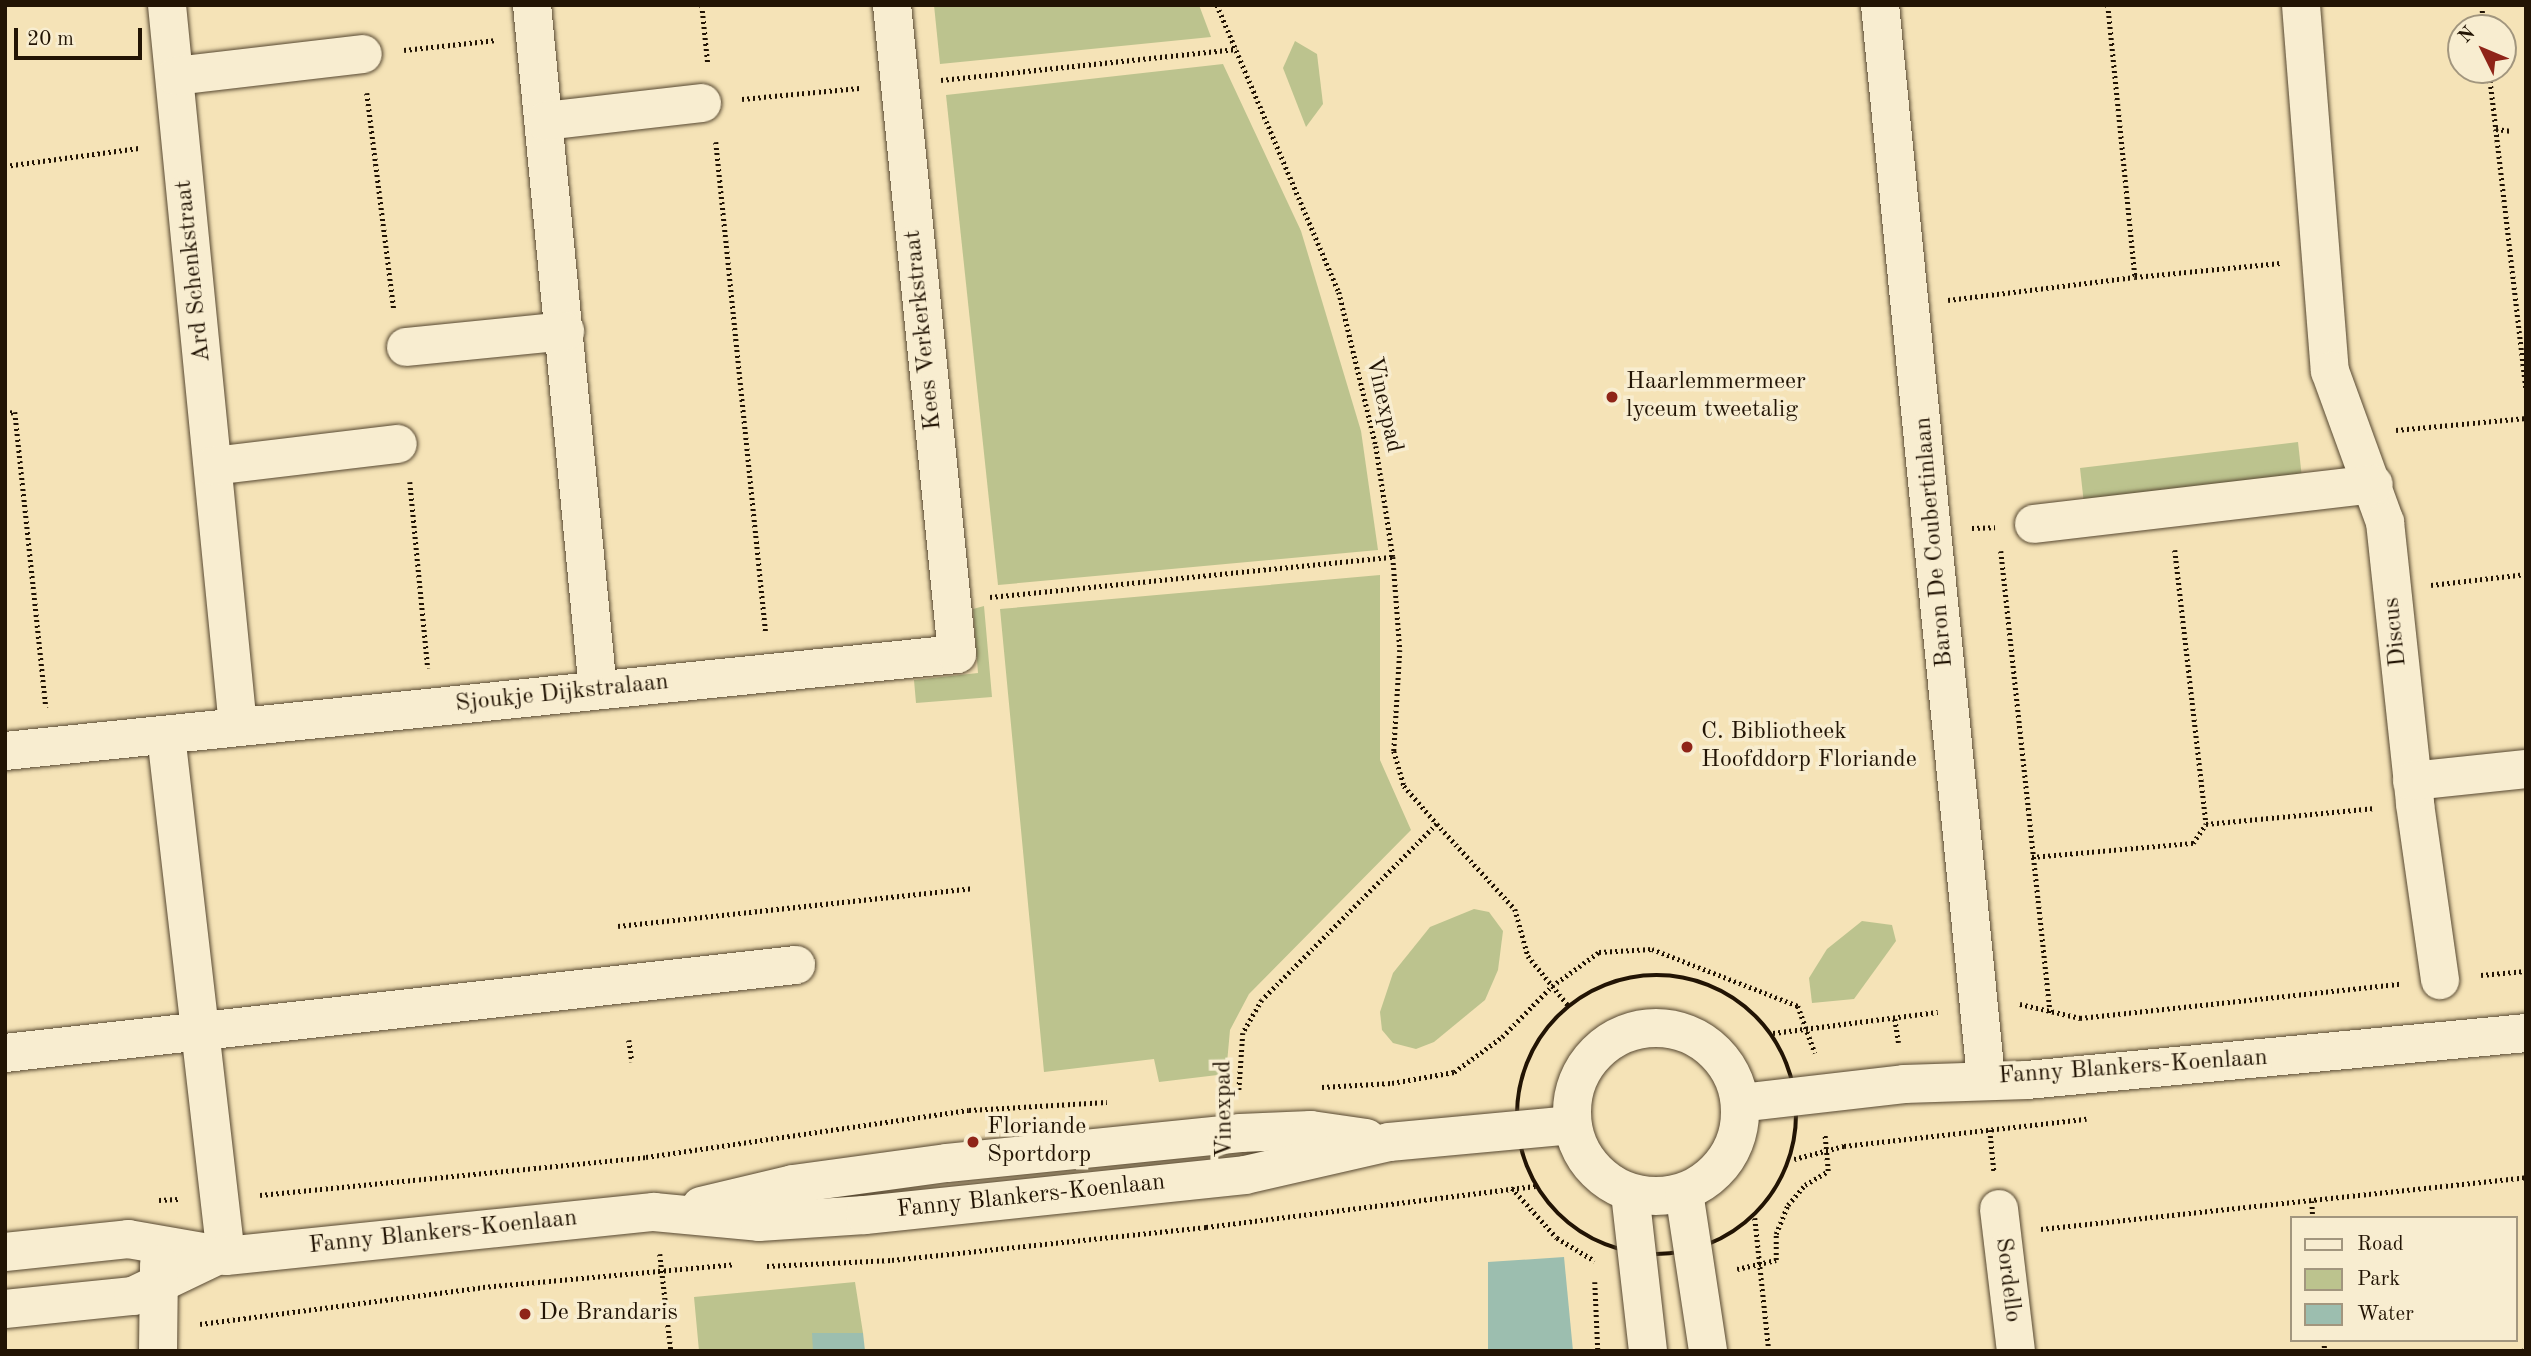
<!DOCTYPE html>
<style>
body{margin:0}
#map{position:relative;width:2531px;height:1356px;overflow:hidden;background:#f5e3b7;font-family:"Old Standard TT",serif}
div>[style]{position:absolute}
.green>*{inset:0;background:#bcc38e}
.water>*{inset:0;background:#9cbeaf}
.path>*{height:4.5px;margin-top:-2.25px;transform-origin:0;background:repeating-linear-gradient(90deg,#221404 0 2px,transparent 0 5.5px)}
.path>.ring{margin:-2.25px;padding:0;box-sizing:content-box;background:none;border:4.5px solid #221404;border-radius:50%}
.roads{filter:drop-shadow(0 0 2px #574831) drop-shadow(0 0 2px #574831)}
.minor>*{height:38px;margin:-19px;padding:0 19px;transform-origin:19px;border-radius:19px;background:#f8edd0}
.minor>.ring{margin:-19px;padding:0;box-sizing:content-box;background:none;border:38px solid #f8edd0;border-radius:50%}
.dots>*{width:19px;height:19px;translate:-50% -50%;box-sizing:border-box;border:4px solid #f8edd0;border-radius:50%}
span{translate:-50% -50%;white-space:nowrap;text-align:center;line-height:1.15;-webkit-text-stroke:7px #f8edd0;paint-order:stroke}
.street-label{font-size:24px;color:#221404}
.poi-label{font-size:24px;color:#221404}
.left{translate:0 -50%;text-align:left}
.frame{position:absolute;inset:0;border:7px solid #221404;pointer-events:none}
.legend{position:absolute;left:2290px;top:1216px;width:228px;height:126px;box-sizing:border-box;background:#f8edd0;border:2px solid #a2967e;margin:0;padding:9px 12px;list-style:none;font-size:21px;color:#221404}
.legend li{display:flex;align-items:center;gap:14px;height:35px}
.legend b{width:35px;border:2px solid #a2967e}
.north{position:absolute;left:2447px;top:14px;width:70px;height:70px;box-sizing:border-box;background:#f8edd0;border:2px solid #a2967e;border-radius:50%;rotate:313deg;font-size:19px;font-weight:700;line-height:28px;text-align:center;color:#221404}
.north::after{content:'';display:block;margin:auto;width:24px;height:32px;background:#8f2418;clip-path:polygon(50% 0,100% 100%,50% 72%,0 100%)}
.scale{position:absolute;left:14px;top:28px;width:128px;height:32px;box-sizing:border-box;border:4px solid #221404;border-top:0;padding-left:9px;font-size:21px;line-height:24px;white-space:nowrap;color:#221404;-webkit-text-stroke:5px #f8edd0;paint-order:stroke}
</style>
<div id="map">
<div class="green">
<i style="clip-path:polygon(934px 5px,1199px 5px,1211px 37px,940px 64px)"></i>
<i style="clip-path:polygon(1295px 41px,1317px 54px,1323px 104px,1306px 127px,1283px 68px)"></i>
<i style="clip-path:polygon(1223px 64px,1301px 231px,1361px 431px,1378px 550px,998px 585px,946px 95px)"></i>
<i style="clip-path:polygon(2298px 442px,2302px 478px,2084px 504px,2080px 468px)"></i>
<i style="clip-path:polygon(1380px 575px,1380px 760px,1411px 830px,1249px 994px,1230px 1030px,1226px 1074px,1159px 1082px,1154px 1059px,1044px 1072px,1000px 609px)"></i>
<i style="clip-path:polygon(984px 606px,992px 697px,916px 703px,914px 680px,978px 673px,973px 609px)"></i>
<i style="clip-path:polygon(1474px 909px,1489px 912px,1503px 931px,1498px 970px,1485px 1000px,1434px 1042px,1416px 1049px,1393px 1043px,1382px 1030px,1380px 1012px,1393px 973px,1430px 927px)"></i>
<i style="clip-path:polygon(1862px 921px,1892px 925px,1896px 941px,1854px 999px,1812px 1003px,1809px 978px,1827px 949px)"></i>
<i style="clip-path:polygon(855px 1282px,863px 1333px,813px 1333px,813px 1351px,699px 1351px,694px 1297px)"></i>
</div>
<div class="water">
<i style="clip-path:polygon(1564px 1257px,1573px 1351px,1488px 1351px,1488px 1262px)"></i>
<i style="clip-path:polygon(812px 1333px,863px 1333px,865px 1351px,813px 1351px)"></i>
</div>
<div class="path">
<i style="left:702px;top:5px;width:59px;rotate:84.2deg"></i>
<i style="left:1217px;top:5px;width:312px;rotate:67deg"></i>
<i style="left:1339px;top:292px;width:158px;rotate:76.5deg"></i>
<i style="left:1376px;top:446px;width:112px;rotate:81.3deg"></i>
<i style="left:1393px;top:557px;width:93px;rotate:85.7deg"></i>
<i style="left:1400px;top:650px;width:101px;rotate:93.4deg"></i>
<i style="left:1394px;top:751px;width:36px;rotate:74deg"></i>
<i style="left:1404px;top:786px;width:50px;rotate:49deg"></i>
<i style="left:1437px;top:824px;width:248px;rotate:134.8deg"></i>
<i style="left:1262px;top:1000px;width:38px;rotate:120deg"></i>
<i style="left:1243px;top:1033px;width:58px;rotate:93.9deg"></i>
<i style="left:2108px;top:5px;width:273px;rotate:84.3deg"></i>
<i style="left:2135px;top:277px;width:146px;rotate:-5.5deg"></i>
<i style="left:2482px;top:5px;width:23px;rotate:85deg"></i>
<i style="left:404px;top:50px;width:93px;rotate:-6.2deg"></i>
<i style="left:2489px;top:70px;width:59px;rotate:83.2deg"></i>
<i style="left:2496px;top:129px;width:16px;rotate:7deg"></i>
<i style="left:941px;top:80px;width:297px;rotate:-6deg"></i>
<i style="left:367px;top:93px;width:219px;rotate:82.9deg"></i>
<i style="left:742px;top:99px;width:118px;rotate:-5.4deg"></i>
<i style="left:2496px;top:129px;width:261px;rotate:83.4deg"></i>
<i style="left:716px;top:142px;width:492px;rotate:84.2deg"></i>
<i style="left:5px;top:166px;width:135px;rotate:-7.7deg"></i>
<i style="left:1948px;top:300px;width:188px;rotate:-7deg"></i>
<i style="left:5px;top:413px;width:10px;rotate:-6deg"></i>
<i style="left:15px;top:412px;width:297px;rotate:84deg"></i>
<i style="left:2396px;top:430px;width:131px;rotate:-5.3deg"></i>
<i style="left:410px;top:482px;width:187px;rotate:84.5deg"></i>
<i style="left:1972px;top:528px;width:23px;rotate:-2deg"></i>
<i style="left:2175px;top:550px;width:276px;rotate:83.5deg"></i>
<i style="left:2206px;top:824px;width:170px;rotate:-5.4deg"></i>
<i style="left:2001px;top:551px;width:465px;rotate:83.9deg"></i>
<i style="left:2431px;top:585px;width:96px;rotate:-6.6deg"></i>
<i style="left:990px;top:597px;width:405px;rotate:-5.7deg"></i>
<i style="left:1437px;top:824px;width:115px;rotate:47.5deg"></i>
<i style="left:1515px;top:909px;width:49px;rotate:74.5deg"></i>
<i style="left:1528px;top:956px;width:63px;rotate:50.8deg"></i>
<i style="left:2032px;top:857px;width:162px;rotate:-5deg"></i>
<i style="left:2193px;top:843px;width:23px;rotate:-56deg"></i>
<i style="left:618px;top:926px;width:356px;rotate:-6.1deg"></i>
<i class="ring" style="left:1517px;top:975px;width:275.5px;height:275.5px"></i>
<i style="left:2481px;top:975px;width:45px;rotate:-5.1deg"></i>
<i style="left:2020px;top:1004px;width:62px;rotate:13.1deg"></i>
<i style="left:2080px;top:1018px;width:322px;rotate:-6.1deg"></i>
<i style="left:1895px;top:1019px;width:24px;rotate:81deg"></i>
<i style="left:1773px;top:1033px;width:166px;rotate:-7.3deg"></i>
<i style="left:629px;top:1040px;width:22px;rotate:82deg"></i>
<i style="left:1322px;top:1087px;width:70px;rotate:-3.3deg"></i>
<i style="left:1392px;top:1083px;width:63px;rotate:-10.1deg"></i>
<i style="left:1454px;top:1072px;width:59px;rotate:-36.1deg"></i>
<i style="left:1502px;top:1037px;width:71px;rotate:-45.6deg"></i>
<i style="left:1552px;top:986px;width:58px;rotate:-35.9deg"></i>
<i style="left:1599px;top:952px;width:53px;rotate:-3.2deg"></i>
<i style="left:1652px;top:949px;width:157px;rotate:21.3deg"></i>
<i style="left:1798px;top:1006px;width:50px;rotate:70.1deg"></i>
<i style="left:1990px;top:1130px;width:41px;rotate:84.4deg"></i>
<i style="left:1794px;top:1159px;width:52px;rotate:-14.6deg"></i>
<i style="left:1844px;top:1146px;width:244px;rotate:-6.4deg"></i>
<i style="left:1512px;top:1188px;width:67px;rotate:48deg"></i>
<i style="left:1557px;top:1238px;width:44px;rotate:31.2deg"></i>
<i style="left:260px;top:1195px;width:388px;rotate:-5.6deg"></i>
<i style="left:646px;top:1157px;width:326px;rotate:-8.3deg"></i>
<i style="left:969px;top:1110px;width:138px;rotate:-3.3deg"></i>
<i style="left:159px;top:1200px;width:19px;rotate:-3deg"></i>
<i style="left:2312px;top:1201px;width:17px;rotate:87deg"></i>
<i style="left:1755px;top:1218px;width:134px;rotate:84deg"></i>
<i style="left:2041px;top:1229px;width:488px;rotate:-6.1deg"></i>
<i style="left:660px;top:1254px;width:98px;rotate:83.5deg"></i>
<i style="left:767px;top:1266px;width:125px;rotate:-2.7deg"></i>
<i style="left:892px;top:1260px;width:316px;rotate:-6deg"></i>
<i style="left:1206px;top:1227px;width:332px;rotate:-7.1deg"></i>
<i style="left:1737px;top:1269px;width:40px;rotate:-13deg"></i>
<i style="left:1776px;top:1260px;width:26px;rotate:-90deg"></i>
<i style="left:1776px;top:1234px;width:31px;rotate:-68deg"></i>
<i style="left:1788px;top:1205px;width:26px;rotate:-50deg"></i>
<i style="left:1805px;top:1185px;width:27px;rotate:-31deg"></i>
<i style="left:1828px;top:1171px;width:36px;rotate:-95deg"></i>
<i style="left:1595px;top:1282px;width:69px;rotate:87.5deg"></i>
<i style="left:200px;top:1324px;width:285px;rotate:-7.4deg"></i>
<i style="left:483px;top:1287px;width:252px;rotate:-5.2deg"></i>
<i style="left:2324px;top:1340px;width:11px;rotate:85deg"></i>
<i style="left:2522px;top:1351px;width:4px;rotate:-14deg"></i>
</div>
<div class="roads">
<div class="minor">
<i style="left:167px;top:5px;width:725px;rotate:84.38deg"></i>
<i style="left:532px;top:5px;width:688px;rotate:84.5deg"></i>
<i style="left:1880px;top:5px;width:1078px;rotate:84.36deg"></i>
<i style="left:2301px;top:5px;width:367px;rotate:85.5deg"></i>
<i style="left:2330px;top:371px;width:161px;rotate:70deg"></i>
<i style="left:2385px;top:522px;width:284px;rotate:83.9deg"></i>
<i style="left:2415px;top:804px;width:178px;rotate:81.9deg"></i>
<i style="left:176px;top:76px;width:188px;rotate:-6.7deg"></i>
<i style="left:545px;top:121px;width:158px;rotate:-6.5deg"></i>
<i style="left:406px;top:347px;width:160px;rotate:-5.7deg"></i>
<i style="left:213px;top:466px;width:186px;rotate:-6.8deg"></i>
<i style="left:2034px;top:524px;width:342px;rotate:-6.7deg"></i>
<i style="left:166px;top:735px;width:524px;rotate:83.43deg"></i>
<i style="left:5px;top:751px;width:957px;rotate:-5.82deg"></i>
<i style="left:957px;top:654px;width:652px;rotate:-95.72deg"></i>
<i style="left:2412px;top:781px;width:115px;rotate:-6deg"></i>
<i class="ring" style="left:1572px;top:1028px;width:130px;height:130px"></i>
<i style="left:5px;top:1053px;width:796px;rotate:-6.35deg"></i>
<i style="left:1740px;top:1103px;width:165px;rotate:-6.6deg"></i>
<i style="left:1904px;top:1084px;width:123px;rotate:-1.9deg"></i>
<i style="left:2027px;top:1080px;width:501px;rotate:-5.38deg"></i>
<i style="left:1684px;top:1192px;width:161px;rotate:81.4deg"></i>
<i style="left:1630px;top:1193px;width:159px;rotate:83.5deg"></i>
<i style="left:701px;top:1206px;width:95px;rotate:-13.4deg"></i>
<i style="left:793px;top:1184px;width:155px;rotate:-7.8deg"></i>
<i style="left:947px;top:1163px;width:295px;rotate:-5.8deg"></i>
<i style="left:1240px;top:1133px;width:71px;rotate:-2.4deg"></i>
<i style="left:1311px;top:1130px;width:56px;rotate:8.3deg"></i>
<i style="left:1999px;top:1209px;width:143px;rotate:83.2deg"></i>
<i style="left:5px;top:1252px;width:124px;rotate:-6deg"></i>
<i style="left:128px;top:1239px;width:99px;rotate:9.8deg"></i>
<i style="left:226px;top:1256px;width:430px;rotate:-5.9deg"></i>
<i style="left:654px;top:1212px;width:105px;rotate:5.4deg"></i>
<i style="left:759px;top:1222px;width:106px;rotate:-3.8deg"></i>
<i style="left:865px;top:1215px;width:382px;rotate:-6deg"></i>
<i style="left:1245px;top:1175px;width:148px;rotate:-12.9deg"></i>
<i style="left:1389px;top:1142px;width:184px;rotate:-5.3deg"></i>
<i style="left:5px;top:1309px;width:129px;rotate:-5.8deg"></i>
<i style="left:133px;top:1296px;width:93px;rotate:-25.5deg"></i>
<i style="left:158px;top:1351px;width:87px;rotate:-89.3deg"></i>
</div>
</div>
<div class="dots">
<i style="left:1612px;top:397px;background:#8f2418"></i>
<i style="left:1687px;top:747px;background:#8f2418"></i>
<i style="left:973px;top:1142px;background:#8f2418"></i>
<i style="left:525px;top:1314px;background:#8f2418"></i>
</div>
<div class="street-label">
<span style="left:194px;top:271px;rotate:-96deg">Ard Schenkstraat</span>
<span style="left:924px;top:330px;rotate:-96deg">Kees Verkerkstraat</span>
<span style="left:1383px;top:405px;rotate:77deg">Vinexpad</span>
<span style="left:1935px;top:542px;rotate:-95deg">Baron De Coubertinlaan</span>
<span style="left:2396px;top:632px;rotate:-96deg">Discus</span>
<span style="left:562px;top:694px;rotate:-6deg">Sjoukje Dijkstralaan</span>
<span style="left:2133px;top:1068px;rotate:-4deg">Fanny Blankers-Koenlaan</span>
<span style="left:1225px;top:1109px;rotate:-91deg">Vinexpad</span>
<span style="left:1031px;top:1197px;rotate:-6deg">Fanny Blankers-Koenlaan</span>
<span style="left:443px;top:1233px;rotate:-6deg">Fanny Blankers-Koenlaan</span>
<span style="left:2007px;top:1280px;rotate:83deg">Sordello</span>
</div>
<div class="poi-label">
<span class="left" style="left:1626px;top:397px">Haarlemmermeer<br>lyceum tweetalig</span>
<span class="left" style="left:1701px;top:747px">C. Bibliotheek<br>Hoofddorp Floriande</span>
<span class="left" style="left:987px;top:1142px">Floriande<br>Sportdorp</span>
<span class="left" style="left:539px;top:1314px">De Brandaris</span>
</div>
<div class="frame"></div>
<ul class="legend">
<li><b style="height:9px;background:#f8edd0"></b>Road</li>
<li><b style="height:19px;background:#bcc38e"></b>Park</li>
<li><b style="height:19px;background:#9cbeaf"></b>Water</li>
</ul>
<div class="north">N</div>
<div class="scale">20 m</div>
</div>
